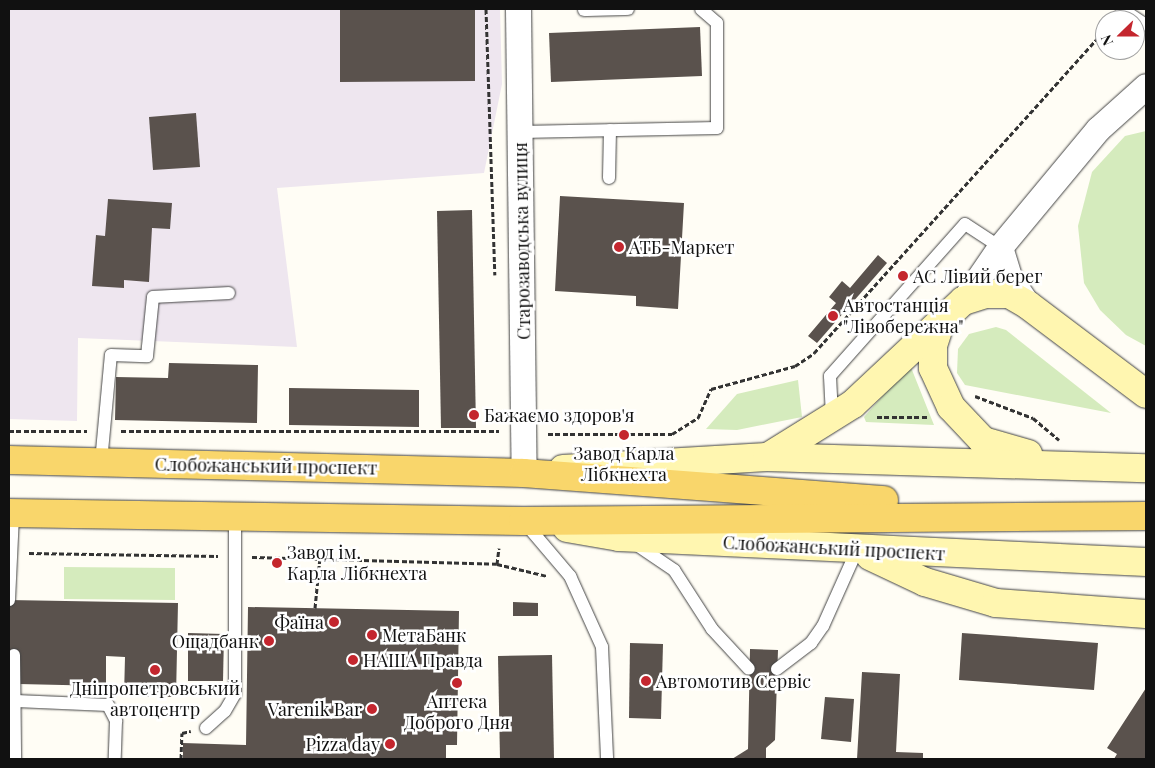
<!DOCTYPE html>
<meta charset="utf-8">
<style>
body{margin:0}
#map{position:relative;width:1155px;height:768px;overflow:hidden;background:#fffdf5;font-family:"Playfair Display",serif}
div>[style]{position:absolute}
.industrial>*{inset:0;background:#eee6ef}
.green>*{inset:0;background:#d5ebbd}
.building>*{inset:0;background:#5a524d}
.path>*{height:3px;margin-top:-1.5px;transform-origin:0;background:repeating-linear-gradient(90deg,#333 0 5px,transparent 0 7.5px)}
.roads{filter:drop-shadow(0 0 1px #444) drop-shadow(0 0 1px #444)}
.service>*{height:12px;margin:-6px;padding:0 6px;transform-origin:6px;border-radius:6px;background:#fff}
.minor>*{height:25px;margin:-12.5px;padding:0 12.5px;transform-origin:12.5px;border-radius:12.5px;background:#fff}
.secondary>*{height:28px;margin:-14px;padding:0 14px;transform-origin:14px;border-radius:14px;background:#fff6b0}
.primary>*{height:28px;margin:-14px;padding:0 14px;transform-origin:14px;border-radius:14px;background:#f9d66b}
.dots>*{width:14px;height:14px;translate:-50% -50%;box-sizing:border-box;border:2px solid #fff;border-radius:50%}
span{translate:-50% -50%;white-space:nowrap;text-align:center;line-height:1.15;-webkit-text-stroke:5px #fff;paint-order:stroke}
.street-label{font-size:18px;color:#111}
.poi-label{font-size:18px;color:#111}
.left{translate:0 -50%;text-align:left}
.right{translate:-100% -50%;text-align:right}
.frame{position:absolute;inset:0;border:10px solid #111;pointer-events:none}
.north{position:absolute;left:1095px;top:10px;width:50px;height:50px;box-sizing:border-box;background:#fff;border:1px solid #a0a0a0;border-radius:50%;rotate:248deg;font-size:14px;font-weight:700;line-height:20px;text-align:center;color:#111}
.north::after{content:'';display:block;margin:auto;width:18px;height:22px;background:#c4262e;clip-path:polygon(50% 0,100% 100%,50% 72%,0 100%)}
</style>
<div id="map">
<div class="industrial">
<i style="clip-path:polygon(9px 9px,500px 9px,502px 84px,484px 173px,277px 188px,297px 347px,78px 338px,77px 421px,9px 419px)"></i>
</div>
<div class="green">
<i style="clip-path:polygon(1146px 131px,1146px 346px,1126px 335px,1100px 310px,1084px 283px,1078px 226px,1092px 172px,1125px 136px)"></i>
<i style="clip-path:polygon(996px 327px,1006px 330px,1111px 413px,965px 385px,957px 373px,958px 349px,969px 334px)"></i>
<i style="clip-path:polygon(910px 365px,934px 425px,866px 422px,864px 417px)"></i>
<i style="clip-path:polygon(798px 380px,802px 417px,737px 430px,706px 429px,737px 394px)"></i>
<i style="clip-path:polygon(64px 567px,175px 568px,175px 600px,64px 599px)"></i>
</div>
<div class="building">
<i style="clip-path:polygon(340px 9px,475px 9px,475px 81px,340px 82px)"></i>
<i style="clip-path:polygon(700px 27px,702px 76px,551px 82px,549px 33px)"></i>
<i style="clip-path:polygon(196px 113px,200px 167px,153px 170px,149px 117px)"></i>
<i style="clip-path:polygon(560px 196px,684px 203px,678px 309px,636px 306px,636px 296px,555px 291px)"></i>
<i style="clip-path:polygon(108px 199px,172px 203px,170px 229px,152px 228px,149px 282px,124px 280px,124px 288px,92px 286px,96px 235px,105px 236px)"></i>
<i style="clip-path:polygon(472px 210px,476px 428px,441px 428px,437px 211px)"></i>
<i style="clip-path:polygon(878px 255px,887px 263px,817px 343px,808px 336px,836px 303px,829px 297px,842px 281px,850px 288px)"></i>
<i style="clip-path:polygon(169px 363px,258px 365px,257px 423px,115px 420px,116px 377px,168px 378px)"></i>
<i style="clip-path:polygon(289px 388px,419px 390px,419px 427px,289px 425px)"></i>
<i style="clip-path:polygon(9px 600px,178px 603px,176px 697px,124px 696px,125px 657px,106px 656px,106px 686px,19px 684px,9px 654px)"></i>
<i style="clip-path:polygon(513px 602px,538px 603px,538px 616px,513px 616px)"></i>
<i style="clip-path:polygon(248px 607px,459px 611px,457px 745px,446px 745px,446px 759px,183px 759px,183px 743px,246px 745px)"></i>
<i style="clip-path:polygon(188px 633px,224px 634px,223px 681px,188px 681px)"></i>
<i style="clip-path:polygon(962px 633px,1098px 643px,1094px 690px,959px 680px)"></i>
<i style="clip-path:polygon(630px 643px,663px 644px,661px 719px,629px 718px)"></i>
<i style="clip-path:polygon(750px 649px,778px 650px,775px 740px,766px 748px,766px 759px,732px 759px,748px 749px)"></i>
<i style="clip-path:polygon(552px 655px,554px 759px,500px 759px,498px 656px)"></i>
<i style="clip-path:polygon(862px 672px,900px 674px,896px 752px,923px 753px,923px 759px,857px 759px)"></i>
<i style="clip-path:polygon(1146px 688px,1146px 759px,1114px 759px,1117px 754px,1107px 748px)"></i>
<i style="clip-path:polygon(825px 697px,854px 699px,851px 742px,821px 739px)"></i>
</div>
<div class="path">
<i style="left:486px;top:9px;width:266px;rotate:88.1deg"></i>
<i style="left:975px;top:396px;width:62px;rotate:20.8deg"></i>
<i style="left:1033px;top:418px;width:34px;rotate:40deg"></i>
<i style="left:877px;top:417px;width:52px"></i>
<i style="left:9px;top:431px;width:78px"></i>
<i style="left:121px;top:431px;width:378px"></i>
<i style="left:548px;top:434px;width:124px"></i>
<i style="left:672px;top:434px;width:31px;rotate:-32deg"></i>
<i style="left:698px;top:418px;width:32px;rotate:-66deg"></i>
<i style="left:711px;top:389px;width:87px;rotate:-15.3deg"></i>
<i style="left:795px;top:366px;width:23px;rotate:-34deg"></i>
<i style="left:814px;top:353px;width:435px;rotate:-48deg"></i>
<i style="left:29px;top:553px;width:189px;rotate:0.9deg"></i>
<i style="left:252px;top:557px;width:245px;rotate:1.6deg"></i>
<i style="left:497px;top:564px;width:51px;rotate:13.5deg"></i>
<i style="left:497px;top:564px;width:16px;rotate:-83deg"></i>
<i style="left:315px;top:608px;width:51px;rotate:-84.4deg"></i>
<i style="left:181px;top:759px;width:26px;rotate:-88deg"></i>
<i style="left:182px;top:733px;width:9px;rotate:-13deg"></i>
</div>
<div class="roads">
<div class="service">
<i style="left:1122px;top:9px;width:29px;rotate:34deg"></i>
<i style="left:584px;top:10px;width:44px;rotate:-1.3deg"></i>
<i style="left:521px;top:132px;width:196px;rotate:-1.2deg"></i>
<i style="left:717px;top:128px;width:105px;rotate:-90deg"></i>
<i style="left:717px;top:23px;width:21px;rotate:-139deg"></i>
<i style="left:609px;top:178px;width:48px;rotate:-88.8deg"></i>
<i style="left:832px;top:416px;width:40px;rotate:-92.9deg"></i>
<i style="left:830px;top:376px;width:203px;rotate:-48.4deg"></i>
<i style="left:965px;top:224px;width:42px;rotate:33.3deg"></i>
<i style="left:101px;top:462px;width:107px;rotate:-84.7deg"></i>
<i style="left:111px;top:355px;width:36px;rotate:2deg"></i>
<i style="left:147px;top:356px;width:59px;rotate:-84.2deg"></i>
<i style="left:153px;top:297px;width:76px;rotate:-3deg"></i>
<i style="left:525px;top:523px;width:70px;rotate:49.7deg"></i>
<i style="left:570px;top:576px;width:78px;rotate:65.7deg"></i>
<i style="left:602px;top:647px;width:112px;rotate:87.4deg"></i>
<i style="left:637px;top:545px;width:45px;rotate:34deg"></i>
<i style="left:674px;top:570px;width:70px;rotate:57.2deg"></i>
<i style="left:712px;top:629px;width:54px;rotate:47.2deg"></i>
<i style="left:9px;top:600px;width:86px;rotate:-87.3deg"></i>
<i style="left:14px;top:655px;width:104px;rotate:89.4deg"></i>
<i style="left:777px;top:669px;width:43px;rotate:-37.4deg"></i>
<i style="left:811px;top:643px;width:21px;rotate:-55deg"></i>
<i style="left:823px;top:626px;width:83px;rotate:-65.9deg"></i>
<i style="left:16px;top:701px;width:92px;rotate:2.5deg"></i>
<i style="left:108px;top:705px;width:18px;rotate:63deg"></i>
<i style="left:116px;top:721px;width:38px;rotate:92deg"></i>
<i style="left:206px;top:728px;width:25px;rotate:-42deg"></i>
<i style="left:225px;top:711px;width:20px;rotate:-60deg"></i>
<i style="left:235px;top:694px;width:177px;rotate:-90deg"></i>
</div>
<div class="minor">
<i style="left:518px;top:9px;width:464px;rotate:89.3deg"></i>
<i style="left:1000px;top:247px;width:31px;rotate:73deg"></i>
<i style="left:1009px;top:277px;width:34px;rotate:56deg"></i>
<i style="left:963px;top:301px;width:65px;rotate:-55.6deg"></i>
<i style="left:1000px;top:247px;width:153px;rotate:-50.3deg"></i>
<i style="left:1098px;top:129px;width:64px;rotate:-41.9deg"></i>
</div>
<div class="secondary">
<i style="left:940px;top:324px;width:22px;rotate:108deg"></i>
<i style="left:933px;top:345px;width:23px;rotate:90deg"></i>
<i style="left:933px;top:368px;width:43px;rotate:65.2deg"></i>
<i style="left:951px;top:407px;width:47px;rotate:46.7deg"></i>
<i style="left:983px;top:441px;width:47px;rotate:16.1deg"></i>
<i style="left:768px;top:457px;width:100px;rotate:-31.9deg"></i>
<i style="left:853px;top:404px;width:151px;rotate:-43.1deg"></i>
<i style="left:963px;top:301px;width:24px;rotate:-17deg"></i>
<i style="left:986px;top:294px;width:23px"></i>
<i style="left:1009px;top:294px;width:22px;rotate:30deg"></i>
<i style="left:1028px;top:305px;width:148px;rotate:37deg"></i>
<i style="left:563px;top:469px;width:204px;rotate:-3.4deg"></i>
<i style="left:767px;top:457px;width:379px;rotate:1.7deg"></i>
<i style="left:567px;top:528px;width:53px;rotate:9.8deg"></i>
<i style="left:619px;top:537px;width:528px;rotate:2.72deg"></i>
<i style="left:870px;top:556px;width:61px;rotate:25.3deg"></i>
<i style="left:925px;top:582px;width:74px;rotate:16.5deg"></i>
<i style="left:996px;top:603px;width:150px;rotate:4.2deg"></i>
</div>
<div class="primary">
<i style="left:9px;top:460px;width:515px;rotate:1.45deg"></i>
<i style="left:524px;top:473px;width:361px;rotate:4.3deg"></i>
<i style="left:9px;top:513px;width:514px;rotate:0.89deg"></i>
<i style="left:523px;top:521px;width:623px;rotate:-0.46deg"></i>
</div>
</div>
<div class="dots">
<i style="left:619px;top:247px;background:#c4262e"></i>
<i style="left:903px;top:276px;background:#c4262e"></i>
<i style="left:833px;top:316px;background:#c4262e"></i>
<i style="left:474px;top:415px;background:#c4262e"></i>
<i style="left:624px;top:435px;background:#c4262e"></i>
<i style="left:277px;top:563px;background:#c4262e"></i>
<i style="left:334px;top:622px;background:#c4262e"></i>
<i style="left:372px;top:635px;background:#c4262e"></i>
<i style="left:269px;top:641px;background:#c4262e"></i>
<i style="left:353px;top:660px;background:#c4262e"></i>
<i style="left:155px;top:670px;background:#c4262e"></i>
<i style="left:646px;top:681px;background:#c4262e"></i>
<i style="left:457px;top:683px;background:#c4262e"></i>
<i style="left:372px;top:709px;background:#c4262e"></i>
<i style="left:390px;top:744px;background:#c4262e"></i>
</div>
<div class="street-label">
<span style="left:522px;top:241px;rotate:-91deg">Старозаводська вулиця</span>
<span style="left:266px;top:466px;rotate:1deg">Слобожанський проспект</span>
<span style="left:834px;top:548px;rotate:3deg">Слобожанський проспект</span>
</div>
<div class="poi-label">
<span class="left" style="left:629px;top:247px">АТБ-Маркет</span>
<span class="left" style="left:913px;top:276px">АС Лівий берег</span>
<span class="left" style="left:843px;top:316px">Автостанція<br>"Лівобережна"</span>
<span class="left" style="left:484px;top:415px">Бажаємо здоров'я</span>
<span style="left:624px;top:464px">Завод Карла<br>Лібкнехта</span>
<span class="left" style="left:287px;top:563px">Завод ім.<br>Карла Лібкнехта</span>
<span class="right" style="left:324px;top:622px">Фаїна</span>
<span class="left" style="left:382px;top:635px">МетаБанк</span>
<span class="right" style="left:259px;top:641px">Ощадбанк</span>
<span class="left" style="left:363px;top:660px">НАША Правда</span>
<span class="left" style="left:656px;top:681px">Автомотив Сервіс</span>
<span style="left:155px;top:699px">Дніпропетровський<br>автоцентр</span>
<span style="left:457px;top:712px">Аптека<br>Доброго Дня</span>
<span class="right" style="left:362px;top:709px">Varenik Bar</span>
<span class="right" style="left:380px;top:744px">Pizza day</span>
</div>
<div class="frame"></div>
<div class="north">N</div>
</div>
